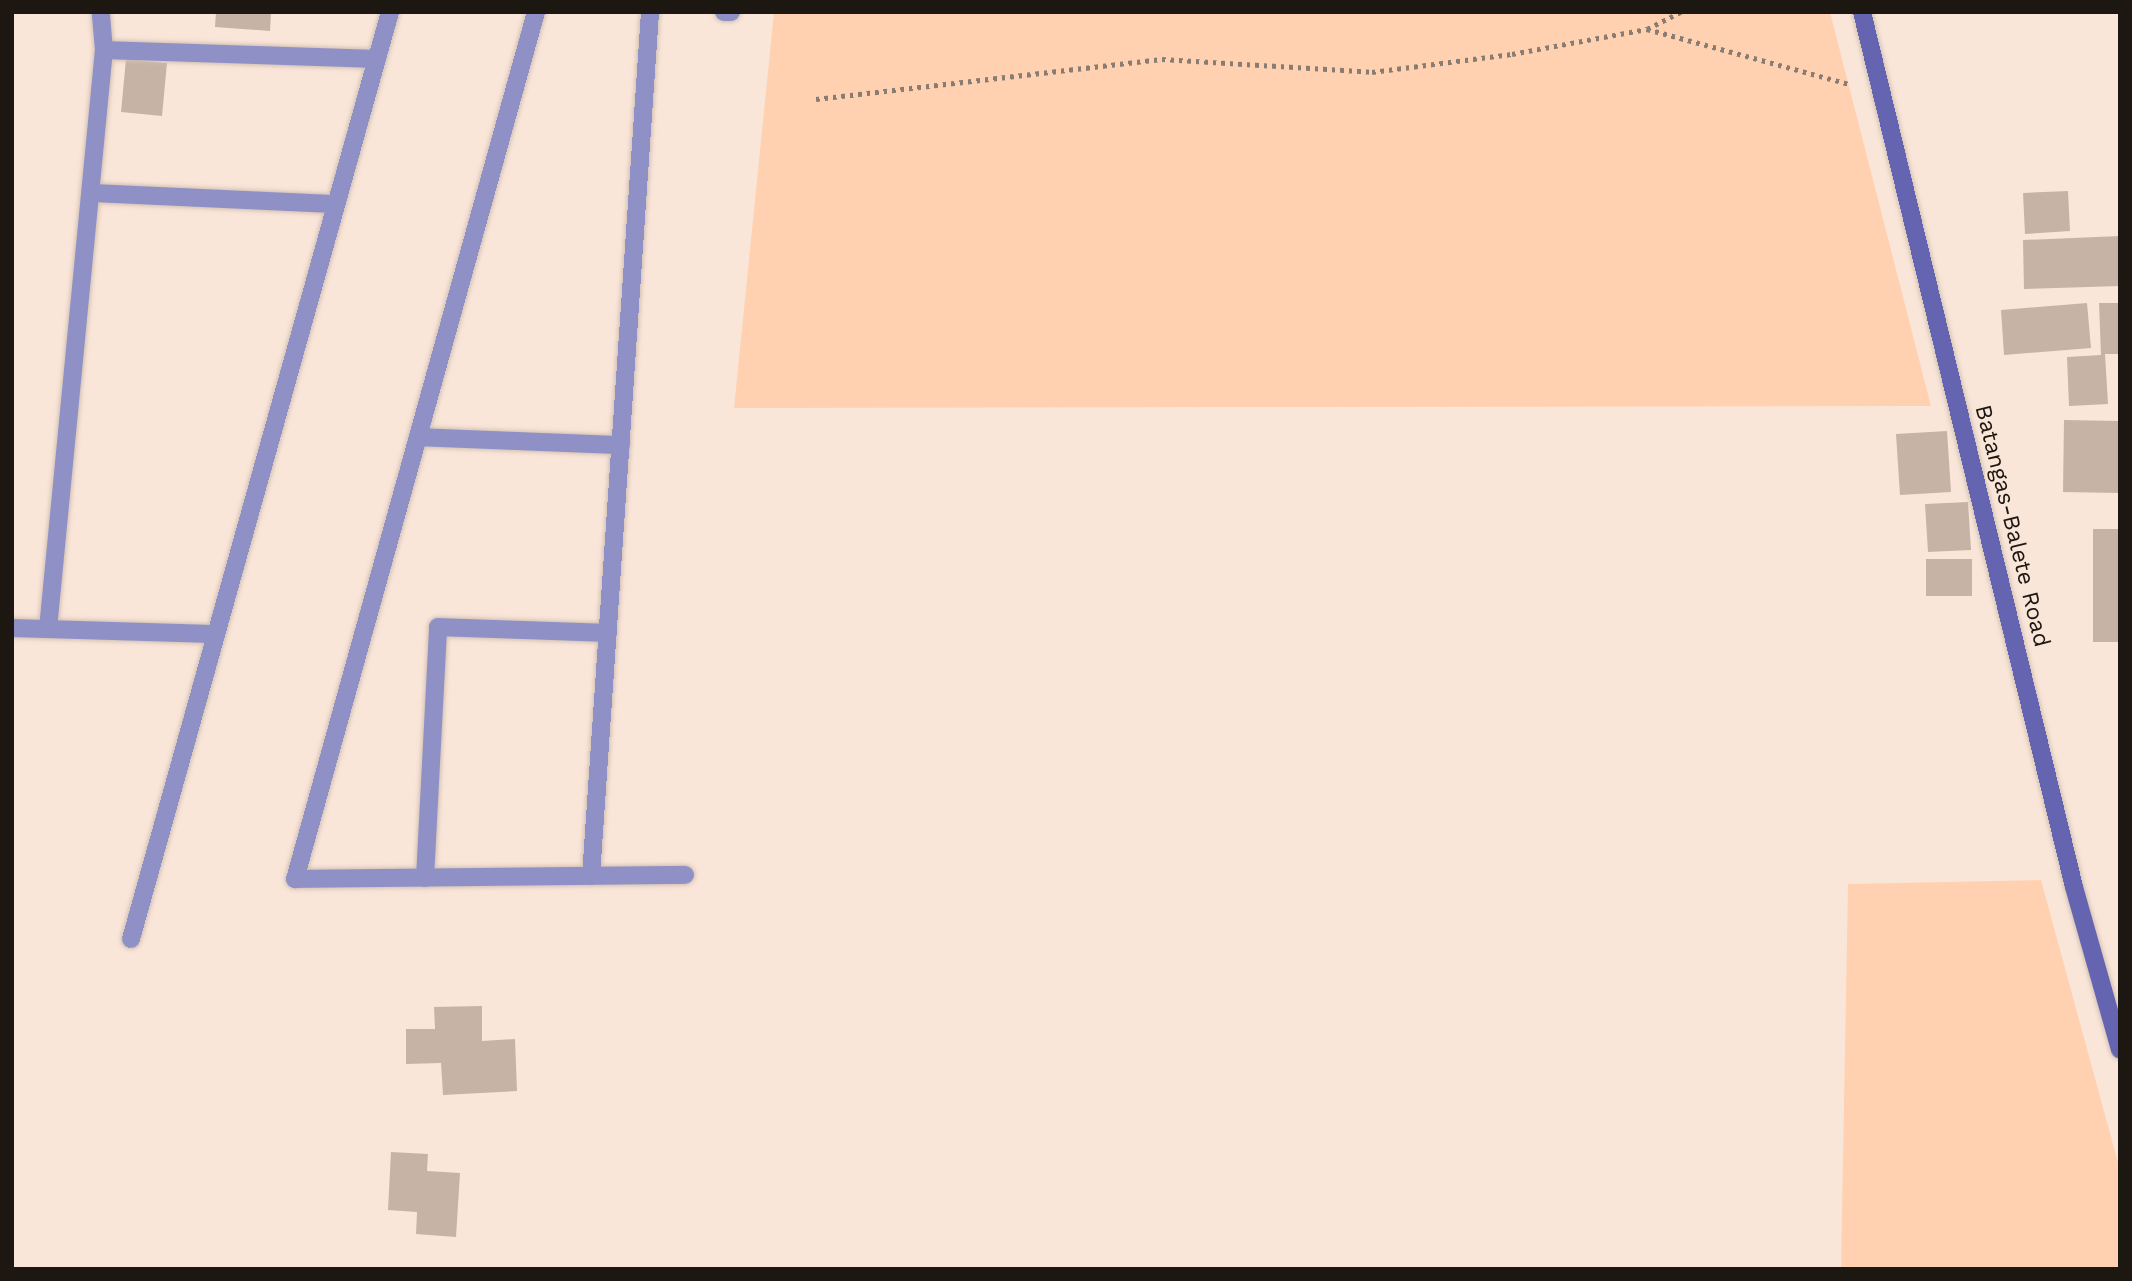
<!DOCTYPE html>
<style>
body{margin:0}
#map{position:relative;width:2132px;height:1281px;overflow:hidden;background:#fae6d9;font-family:"Work Sans",sans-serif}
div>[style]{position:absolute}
.green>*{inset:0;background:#ffd1b1}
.building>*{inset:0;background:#c6b3a6}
.path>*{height:4.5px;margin-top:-2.25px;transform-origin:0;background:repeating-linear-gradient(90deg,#897c73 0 3.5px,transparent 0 8.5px)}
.roads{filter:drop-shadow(0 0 2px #d2c1b5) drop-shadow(0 0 2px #d2c1b5)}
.street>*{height:18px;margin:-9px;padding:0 9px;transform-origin:9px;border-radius:9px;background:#8f91c6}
.secondary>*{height:18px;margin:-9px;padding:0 9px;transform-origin:9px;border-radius:9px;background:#6564b0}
span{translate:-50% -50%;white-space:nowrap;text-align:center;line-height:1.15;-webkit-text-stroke:5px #fae6d9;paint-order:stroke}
.street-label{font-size:23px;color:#1d1712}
.frame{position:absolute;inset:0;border:14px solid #1d1712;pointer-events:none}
</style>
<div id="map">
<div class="green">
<i style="clip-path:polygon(774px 12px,1830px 12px,1931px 406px,734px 408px)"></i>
<i style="clip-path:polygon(2041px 880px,2120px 1170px,2120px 1269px,1841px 1269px,1848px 884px)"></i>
</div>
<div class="building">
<i style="clip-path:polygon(216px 12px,271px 12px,270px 31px,215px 27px)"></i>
<i style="clip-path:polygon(126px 59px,167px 63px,162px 116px,121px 112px)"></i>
<i style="clip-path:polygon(2068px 191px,2070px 231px,2025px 234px,2023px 193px)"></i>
<i style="clip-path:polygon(2120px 236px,2120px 286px,2024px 289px,2023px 240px)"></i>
<i style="clip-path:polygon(2087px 303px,2091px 348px,2004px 355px,2001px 310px)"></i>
<i style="clip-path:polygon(2099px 303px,2120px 303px,2120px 354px,2105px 354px,2108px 404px,2069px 406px,2067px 357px,2101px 355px)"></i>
<i style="clip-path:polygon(2064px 420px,2120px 421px,2120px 493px,2063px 492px)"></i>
<i style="clip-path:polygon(1947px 431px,1951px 492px,1900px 495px,1896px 434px)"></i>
<i style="clip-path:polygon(1968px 502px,1971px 550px,1928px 552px,1925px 504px)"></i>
<i style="clip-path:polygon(2093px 529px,2120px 529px,2120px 642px,2093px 642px)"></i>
<i style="clip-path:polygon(1926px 559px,1972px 559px,1972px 596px,1926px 596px)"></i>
<i style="clip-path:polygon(482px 1006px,482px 1041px,515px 1039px,517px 1091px,443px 1095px,441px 1063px,406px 1064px,406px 1029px,435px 1029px,434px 1007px)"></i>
<i style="clip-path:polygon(391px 1152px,428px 1154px,427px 1171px,460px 1173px,456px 1237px,416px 1234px,417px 1212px,388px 1210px)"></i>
</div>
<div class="path">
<i style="left:1647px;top:29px;width:38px;rotate:-27deg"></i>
<i style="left:816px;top:99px;width:348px;rotate:-6.6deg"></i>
<i style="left:1162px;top:59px;width:210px;rotate:3.5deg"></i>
<i style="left:1372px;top:72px;width:141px;rotate:-7.3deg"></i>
<i style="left:1512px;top:54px;width:137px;rotate:-10.5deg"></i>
<i style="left:1647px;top:29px;width:209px;rotate:15.2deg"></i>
</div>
<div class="roads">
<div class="street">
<i style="left:536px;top:12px;width:900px;rotate:105.53deg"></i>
<i style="left:295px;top:879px;width:390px;rotate:-0.6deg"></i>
<i style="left:724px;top:12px;width:7px"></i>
<i style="left:104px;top:50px;width:273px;rotate:1.9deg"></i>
<i style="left:91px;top:193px;width:244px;rotate:2.6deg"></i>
<i style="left:418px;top:437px;width:203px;rotate:2.3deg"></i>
<i style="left:12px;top:628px;width:201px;rotate:1.7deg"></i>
<i style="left:48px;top:629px;width:582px;rotate:-84.48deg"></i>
<i style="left:104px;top:50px;width:38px;rotate:-95deg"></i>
<i style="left:591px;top:876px;width:866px;rotate:-86.09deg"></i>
<i style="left:425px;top:878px;width:251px;rotate:-87deg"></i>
<i style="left:438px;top:627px;width:170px;rotate:2deg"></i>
<i style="left:131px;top:939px;width:963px;rotate:-74.39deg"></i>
</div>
<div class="secondary">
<i style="left:1862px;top:12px;width:900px;rotate:76.38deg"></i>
<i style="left:2074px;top:887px;width:169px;rotate:74.2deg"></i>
</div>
</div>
<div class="street-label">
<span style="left:2012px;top:526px;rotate:76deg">Batangas-Balete Road</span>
</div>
<div class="frame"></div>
</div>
